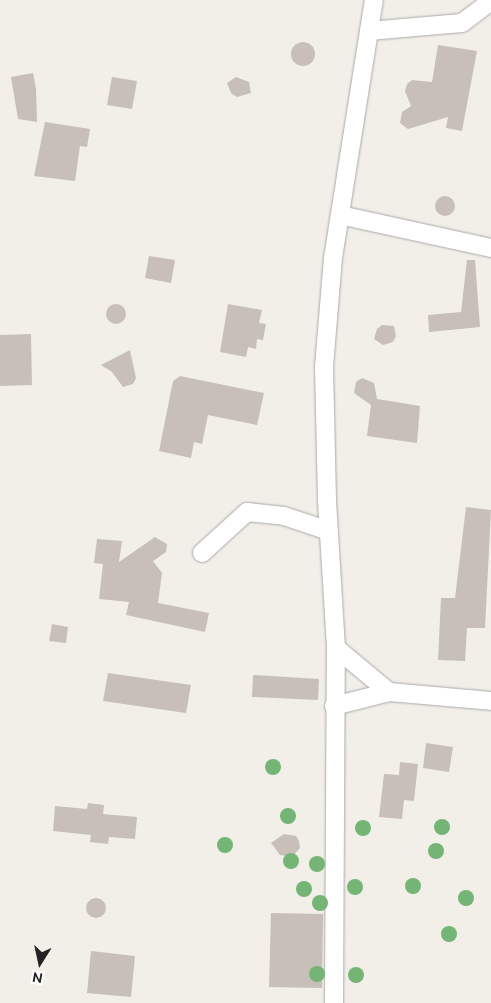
<!DOCTYPE html>
<style>
body{margin:0}
#map{position:relative;width:491px;height:1003px;overflow:hidden;background:#f2efe9;font-family:Ubuntu,sans-serif}
div>[style]{position:absolute}
.building>*{inset:0;background:#c7bfb8}
.round{border-radius:50%}
.roads{filter:drop-shadow(0 0 1px #a9a9a9) drop-shadow(0 0 1px #a9a9a9)}
.street>*{height:18px;margin:-9px;padding:0 9px;transform-origin:9px;border-radius:9px;background:#fff}
.trees>*{width:16px;height:16px;margin:-8px;border-radius:50%;background:#74b475}
span{translate:-50% -50%;white-space:nowrap;text-align:center;line-height:1.15;-webkit-text-stroke:4.5px #fff;paint-order:stroke}
.north{position:absolute;left:15px;top:938px;width:50px;height:50px;-webkit-text-stroke:4px #fff;paint-order:stroke;rotate:190deg;font-size:14px;font-weight:700;line-height:20px;text-align:center;color:#222}
.north::after{content:'';display:block;margin:auto;width:18px;height:22px;background:#222;clip-path:polygon(50% 0,100% 100%,50% 72%,0 100%)}
</style>
<div id="map">
<div class="building">
<i class="round" style="left:291px;top:42px;width:24px;height:24px"></i>
<i style="clip-path:polygon(438px 45px,477px 51px,462px 131px,446px 128px,448px 117px,408px 129px,400px 123px,402px 112px,411px 106px,405px 91px,407px 84px,412px 80px,432px 82px)"></i>
<i style="clip-path:polygon(33px 73px,36px 89px,37px 122px,18px 119px,11px 77px)"></i>
<i style="clip-path:polygon(112px 77px,137px 81px,132px 109px,107px 105px)"></i>
<i style="clip-path:polygon(236px 77px,249px 82px,251px 93px,237px 97px,231px 93px,227px 83px)"></i>
<i style="clip-path:polygon(45px 122px,90px 129px,87px 147px,80px 146px,75px 181px,34px 176px)"></i>
<i class="round" style="left:435px;top:196px;width:20px;height:20px"></i>
<i style="clip-path:polygon(149px 256px,175px 260px,171px 283px,145px 278px)"></i>
<i style="clip-path:polygon(467px 260px,475px 260px,480px 327px,429px 332px,428px 315px,461px 312px)"></i>
<i class="round" style="left:106px;top:304px;width:20px;height:20px"></i>
<i style="clip-path:polygon(228px 304px,262px 310px,259px 323px,266px 324px,263px 340px,257px 339px,256px 349px,248px 347px,246px 357px,220px 352px)"></i>
<i style="clip-path:polygon(382px 325px,394px 326px,396px 336px,393px 342px,383px 345px,374px 339px,377px 329px)"></i>
<i style="clip-path:polygon(31px 334px,32px 385px,0 386px,0 335px)"></i>
<i style="clip-path:polygon(130px 350px,136px 378px,133px 384px,123px 387px,112px 372px,101px 365px)"></i>
<i style="clip-path:polygon(180px 376px,264px 393px,257px 425px,208px 415px,202px 444px,194px 442px,191px 458px,159px 451px,173px 381px)"></i>
<i style="clip-path:polygon(362px 378px,374px 383px,377px 399px,420px 406px,417px 443px,367px 436px,371px 405px,354px 393px,356px 382px)"></i>
<i style="clip-path:polygon(466px 507px,491px 510px,485px 628px,467px 628px,465px 661px,438px 660px,441px 598px,455px 598px)"></i>
<i style="clip-path:polygon(155px 537px,167px 544px,166px 552px,153px 561px,162px 573px,158px 603px,209px 613px,205px 632px,126px 615px,129px 602px,99px 599px,103px 564px,94px 563px,97px 539px,122px 541px,119px 562px)"></i>
<i style="clip-path:polygon(52px 624px,68px 627px,66px 643px,49px 641px)"></i>
<i style="clip-path:polygon(108px 673px,191px 685px,186px 713px,103px 701px)"></i>
<i style="clip-path:polygon(253px 675px,319px 679px,318px 700px,252px 697px)"></i>
<i style="clip-path:polygon(426px 743px,453px 747px,449px 772px,423px 768px)"></i>
<i style="clip-path:polygon(400px 762px,418px 764px,414px 801px,404px 800px,402px 819px,379px 817px,384px 774px,399px 775px)"></i>
<i style="clip-path:polygon(88px 803px,104px 805px,103px 814px,137px 817px,135px 839px,109px 837px,108px 844px,90px 842px,91px 835px,53px 831px,55px 806px,87px 809px)"></i>
<i style="clip-path:polygon(284px 834px,296px 836px,299px 841px,300px 848px,292px 857px,280px 855px,271px 843px)"></i>
<i class="round" style="left:86px;top:898px;width:20px;height:20px"></i>
<i style="clip-path:polygon(271px 913px,323px 914px,322px 988px,269px 987px)"></i>
<i style="clip-path:polygon(91px 951px,135px 956px,131px 997px,87px 993px)"></i>
</div>
<div class="roads">
<div class="street">
<i style="left:369px;top:31px;width:93px;rotate:-4.9deg"></i>
<i style="left:462px;top:23px;width:36px;rotate:-37deg"></i>
<i style="left:340px;top:215px;width:155px;rotate:12.3deg"></i>
<i style="left:202px;top:553px;width:61px;rotate:-42.3deg"></i>
<i style="left:247px;top:512px;width:37px;rotate:6deg"></i>
<i style="left:284px;top:516px;width:47px;rotate:18.4deg"></i>
<i style="left:336px;top:648px;width:69px;rotate:39.7deg"></i>
<i style="left:334px;top:706px;width:57px;rotate:-14.3deg"></i>
<i style="left:389px;top:692px;width:102px;rotate:5deg"></i>
<i style="left:334px;top:1003px;width:355px;rotate:-89.7deg"></i>
<i style="left:336px;top:648px;width:149px;rotate:-93.5deg"></i>
<i style="left:327px;top:499px;width:132px;rotate:-91.3deg"></i>
<i style="left:324px;top:367px;width:109px;rotate:-85.3deg"></i>
<i style="left:333px;top:258px;width:261px;rotate:-81deg"></i>
</div>
</div>
<div class="trees">
<i style="left:273px;top:767px"></i>
<i style="left:288px;top:816px"></i>
<i style="left:442px;top:827px"></i>
<i style="left:363px;top:828px"></i>
<i style="left:225px;top:845px"></i>
<i style="left:436px;top:851px"></i>
<i style="left:291px;top:861px"></i>
<i style="left:317px;top:864px"></i>
<i style="left:413px;top:886px"></i>
<i style="left:355px;top:887px"></i>
<i style="left:304px;top:889px"></i>
<i style="left:466px;top:898px"></i>
<i style="left:320px;top:903px"></i>
<i style="left:449px;top:934px"></i>
<i style="left:317px;top:974px"></i>
<i style="left:356px;top:975px"></i>
</div>
<div class="north">N</div>
</div>
